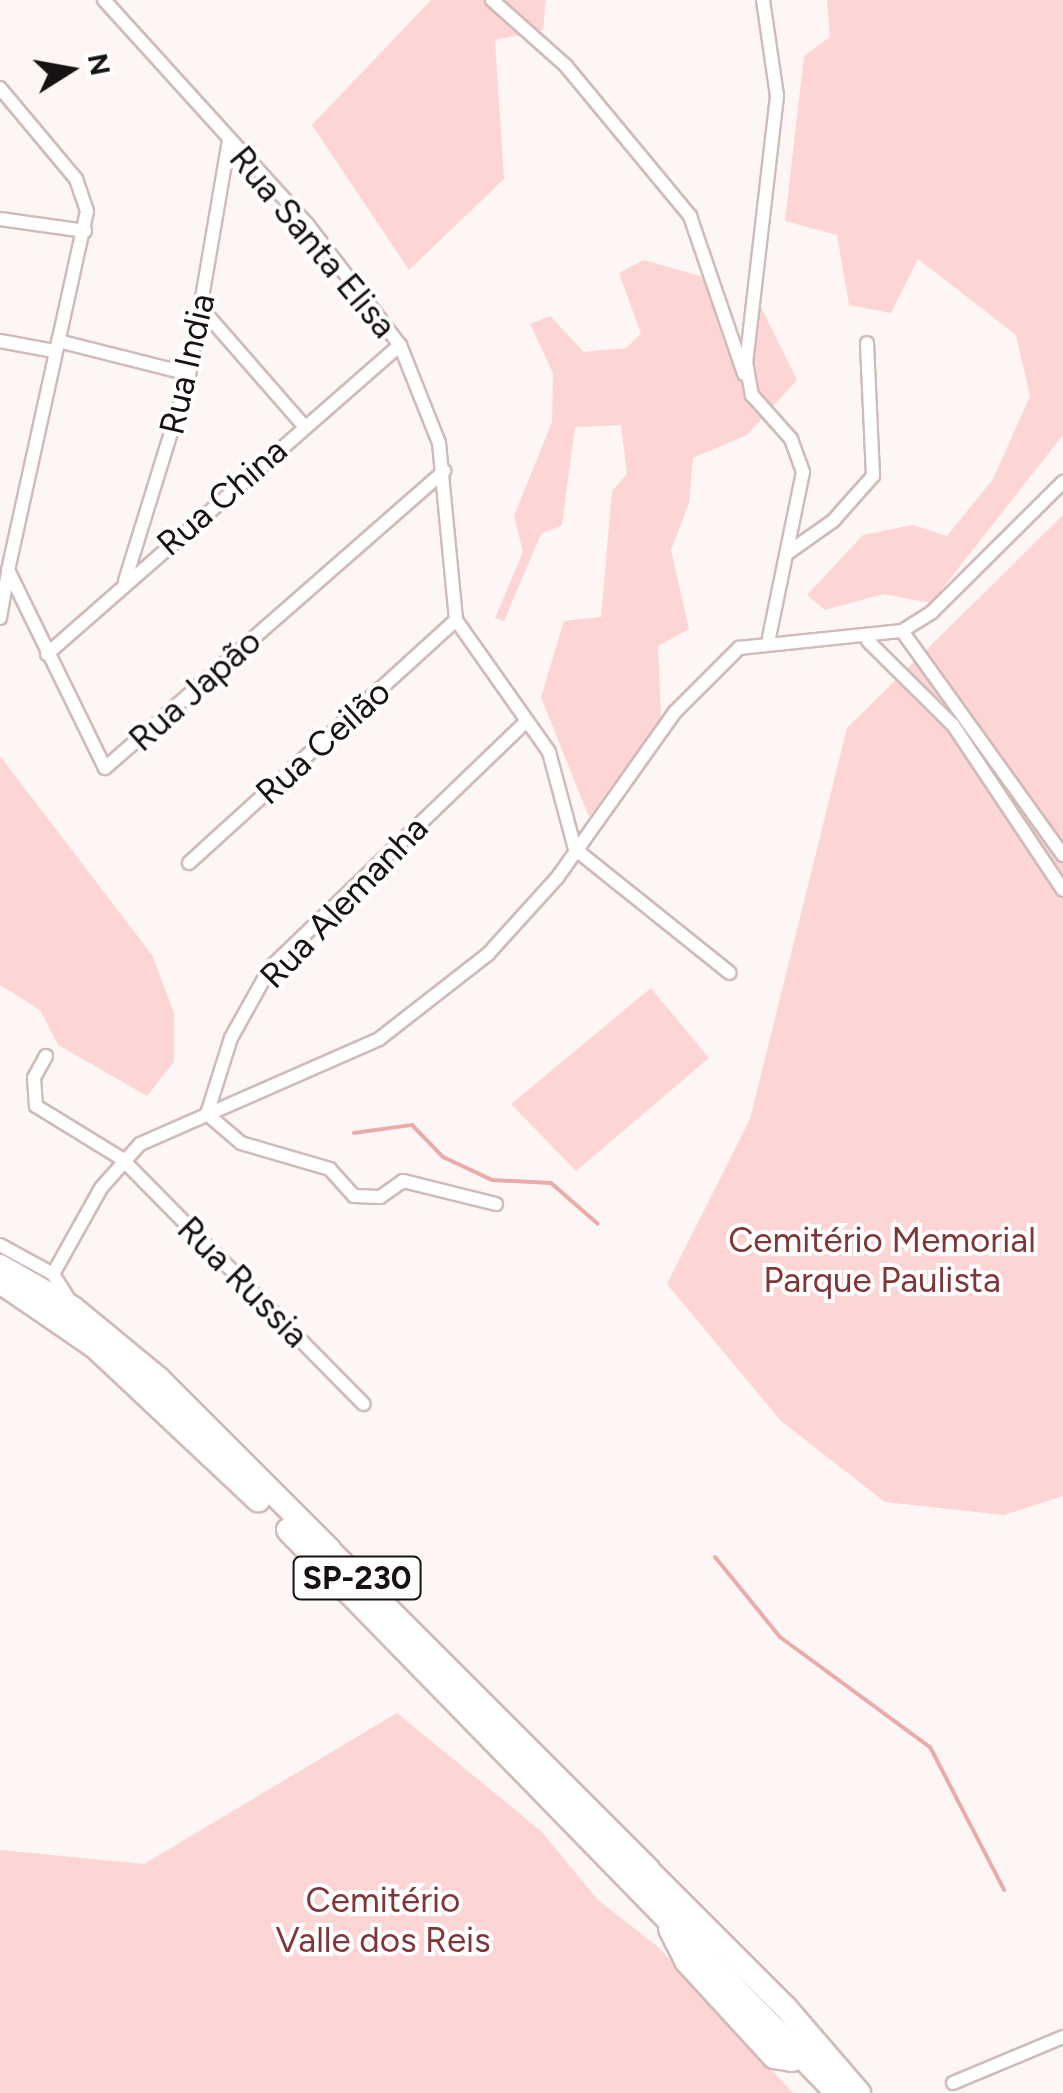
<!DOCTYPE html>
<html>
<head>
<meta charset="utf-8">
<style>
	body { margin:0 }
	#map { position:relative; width:1063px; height:2093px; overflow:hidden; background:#fef5f5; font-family:Figtree,sans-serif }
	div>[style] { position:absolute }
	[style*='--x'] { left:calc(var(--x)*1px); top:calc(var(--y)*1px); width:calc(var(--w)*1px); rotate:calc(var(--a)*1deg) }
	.green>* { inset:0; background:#fdd5d4 }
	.stream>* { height:4px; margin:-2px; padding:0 2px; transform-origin:2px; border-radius:2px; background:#e9acab }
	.roads { filter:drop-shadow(2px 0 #d0bbba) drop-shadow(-2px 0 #d0bbba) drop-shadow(0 2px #d0bbba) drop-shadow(0 -2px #d0bbba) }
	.minor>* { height:12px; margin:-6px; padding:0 6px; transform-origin:6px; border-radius:6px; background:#fff }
	.motorway>* { height:22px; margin:-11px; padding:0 11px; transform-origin:11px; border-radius:11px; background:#fff }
	span { translate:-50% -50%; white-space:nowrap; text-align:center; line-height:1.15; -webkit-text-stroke:8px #fff; paint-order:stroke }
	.shield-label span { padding:2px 8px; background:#fff; border:2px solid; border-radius:8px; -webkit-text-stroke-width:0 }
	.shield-label { font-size:32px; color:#181111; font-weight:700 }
	.street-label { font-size:35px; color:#181111 }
	.park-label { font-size:35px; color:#803639 }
	.north { position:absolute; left:20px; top:20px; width:100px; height:100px; -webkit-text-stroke:8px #fff; paint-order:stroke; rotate:79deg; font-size:28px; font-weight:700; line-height:40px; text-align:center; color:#181111 }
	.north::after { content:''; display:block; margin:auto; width:35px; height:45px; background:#181111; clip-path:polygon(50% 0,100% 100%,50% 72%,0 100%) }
</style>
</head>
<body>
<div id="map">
	<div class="green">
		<i style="clip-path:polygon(431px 0,546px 0,543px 30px,495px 40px,504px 179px,409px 270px,312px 125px)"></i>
		<i style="clip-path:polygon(827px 0,1063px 0,1063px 435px,931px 603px,883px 594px,825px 610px,807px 595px,863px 535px,912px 525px,947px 536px,993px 479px,1030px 396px,1016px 335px,918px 259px,891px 313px,849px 305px,837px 235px,785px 221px,804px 56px,830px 37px)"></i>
		<i style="clip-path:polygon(644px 260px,707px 278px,724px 344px,751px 343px,756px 297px,797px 380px,747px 435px,693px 458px,689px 503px,671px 550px,689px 629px,658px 646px,661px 718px,589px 817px,541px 697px,564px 621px,601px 617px,612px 491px,627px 474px,621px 425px,575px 427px,562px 525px,541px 534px,504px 621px,495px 618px,523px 552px,514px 516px,552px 422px,553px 373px,530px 324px,550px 316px,584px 352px,626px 348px,641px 334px,619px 273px)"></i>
		<i style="clip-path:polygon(1063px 515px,1063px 1496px,1004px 1515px,885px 1502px,781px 1421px,667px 1284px,750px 1119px,847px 728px)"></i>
		<i style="clip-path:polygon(0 756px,152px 955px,174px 1013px,174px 1062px,147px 1096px,58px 1045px,40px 1010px,0 985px)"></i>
		<i style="clip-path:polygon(651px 988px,709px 1058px,576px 1171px,511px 1104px)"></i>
		<i style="clip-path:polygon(397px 1713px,541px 1831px,598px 1900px,657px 1946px,793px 2093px,0 2093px,0 1850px,144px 1864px)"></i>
	</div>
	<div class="stream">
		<i style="--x:354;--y:1133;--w:59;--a:-7.9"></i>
		<i style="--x:412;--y:1125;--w:45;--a:45.9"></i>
		<i style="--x:443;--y:1157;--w:54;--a:25.1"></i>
		<i style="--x:492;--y:1180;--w:59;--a:2.9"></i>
		<i style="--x:551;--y:1183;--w:62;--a:41.1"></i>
		<i style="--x:715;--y:1557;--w:103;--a:50.9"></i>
		<i style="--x:780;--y:1637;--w:186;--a:36.3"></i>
		<i style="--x:930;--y:1747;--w:161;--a:62.6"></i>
	</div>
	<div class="roads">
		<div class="minor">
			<i style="--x:104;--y:0;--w:302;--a:47.8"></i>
			<i style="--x:307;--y:224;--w:153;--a:52.5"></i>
			<i style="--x:400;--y:345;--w:105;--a:68.3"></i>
			<i style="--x:439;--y:443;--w:178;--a:84.5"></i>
			<i style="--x:456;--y:620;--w:161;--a:54.8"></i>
			<i style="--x:549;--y:752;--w:100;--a:75"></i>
			<i style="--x:492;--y:0;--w:99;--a:41.7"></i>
			<i style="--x:566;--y:66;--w:195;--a:50.4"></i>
			<i style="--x:690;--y:216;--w:167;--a:71.1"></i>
			<i style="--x:763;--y:0;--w:97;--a:81.7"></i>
			<i style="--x:777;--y:96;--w:268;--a:96.6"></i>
			<i style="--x:746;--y:362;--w:34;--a:80"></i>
			<i style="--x:752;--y:395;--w:59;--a:48.4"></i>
			<i style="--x:791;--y:439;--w:35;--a:70"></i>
			<i style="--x:803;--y:472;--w:169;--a:101.6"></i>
			<i style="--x:0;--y:88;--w:119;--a:50.1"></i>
			<i style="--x:76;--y:179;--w:34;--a:71"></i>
			<i style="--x:87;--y:211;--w:368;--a:102.4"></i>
			<i style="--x:8;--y:570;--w:220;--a:63.9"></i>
			<i style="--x:105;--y:768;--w:451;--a:-41.2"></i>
			<i style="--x:0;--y:219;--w:86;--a:8"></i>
			<i style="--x:202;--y:309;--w:155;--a:48.9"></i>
			<i style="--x:0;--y:341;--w:55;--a:10.5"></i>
			<i style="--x:58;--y:341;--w:135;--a:14.1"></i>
			<i style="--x:789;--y:552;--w:54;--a:-35.2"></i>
			<i style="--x:833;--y:521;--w:60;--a:-48.4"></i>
			<i style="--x:873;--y:476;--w:133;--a:-92.6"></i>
			<i style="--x:125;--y:581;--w:217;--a:-72.8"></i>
			<i style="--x:189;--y:374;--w:237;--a:-80.3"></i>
			<i style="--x:0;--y:618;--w:47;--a:-80.1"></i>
			<i style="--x:902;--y:631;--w:276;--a:54.3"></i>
			<i style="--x:868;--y:641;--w:120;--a:44.7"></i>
			<i style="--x:953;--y:725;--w:198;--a:56.3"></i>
			<i style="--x:47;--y:654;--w:469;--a:-41.2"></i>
			<i style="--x:575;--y:849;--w:198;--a:38.7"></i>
			<i style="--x:189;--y:863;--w:361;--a:-42.3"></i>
			<i style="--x:46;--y:1056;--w:25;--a:119"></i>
			<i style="--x:34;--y:1078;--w:28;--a:86"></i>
			<i style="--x:36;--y:1106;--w:101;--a:31.6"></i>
			<i style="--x:122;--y:1159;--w:344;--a:45.4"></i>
			<i style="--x:496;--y:1204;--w:96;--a:-166.1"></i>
			<i style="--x:403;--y:1181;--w:28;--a:145"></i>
			<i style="--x:380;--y:1197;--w:26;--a:-178"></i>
			<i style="--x:354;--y:1196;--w:36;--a:-132"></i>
			<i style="--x:330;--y:1169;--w:93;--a:-163.7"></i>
			<i style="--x:241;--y:1143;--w:45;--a:-139.5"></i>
			<i style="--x:207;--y:1114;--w:80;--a:-72.5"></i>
			<i style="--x:231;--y:1038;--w:80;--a:-60.9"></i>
			<i style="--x:270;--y:968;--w:356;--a:-43.9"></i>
			<i style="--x:0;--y:1245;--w:60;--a:28.7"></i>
			<i style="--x:53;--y:1274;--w:36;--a:58"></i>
			<i style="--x:53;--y:1274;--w:98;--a:-60.8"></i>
			<i style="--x:101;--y:1188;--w:59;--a:-48.4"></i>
			<i style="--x:140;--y:1144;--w:261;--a:-23.7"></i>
			<i style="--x:379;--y:1039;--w:138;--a:-37.9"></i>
			<i style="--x:488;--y:954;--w:103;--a:-47.8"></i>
			<i style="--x:557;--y:878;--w:204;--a:-54.6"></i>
			<i style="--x:675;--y:712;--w:91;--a:-45"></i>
			<i style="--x:739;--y:648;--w:164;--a:-6"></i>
			<i style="--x:902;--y:631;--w:36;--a:-32"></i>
			<i style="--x:932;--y:612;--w:185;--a:-44.8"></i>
			<i style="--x:953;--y:2083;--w:119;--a:-22.7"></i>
		</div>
		<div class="motorway">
			<i style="--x:0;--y:1266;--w:84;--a:29.9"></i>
			<i style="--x:73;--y:1308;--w:112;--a:39.5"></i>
			<i style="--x:159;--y:1379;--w:888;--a:45.09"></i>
			<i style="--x:786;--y:2008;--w:112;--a:49.3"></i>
			<i style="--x:0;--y:1282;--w:115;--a:34.4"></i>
			<i style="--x:95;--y:1347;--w:224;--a:43.2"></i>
			<i style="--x:288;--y:1530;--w:786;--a:45.72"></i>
			<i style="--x:670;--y:1929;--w:36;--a:63"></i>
			<i style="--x:686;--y:1961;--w:130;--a:47.5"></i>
			<i style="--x:774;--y:2057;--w:18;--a:9"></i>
			<i style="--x:792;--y:2060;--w:23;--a:-38"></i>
		</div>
	</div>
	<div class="shield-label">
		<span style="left:357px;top:1578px">SP-230</span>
	</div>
	<div class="street-label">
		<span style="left:313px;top:242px;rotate:50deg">Rua Santa Elisa</span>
		<span style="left:187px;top:364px;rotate:-77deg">Rua India</span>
		<span style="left:222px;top:497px;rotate:-41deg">Rua China</span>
		<span style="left:195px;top:690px;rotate:-42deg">Rua Japão</span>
		<span style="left:323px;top:742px;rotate:-42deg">Rua Ceilão</span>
		<span style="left:344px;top:902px;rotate:-46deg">Rua Alemanha</span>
		<span style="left:243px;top:1282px;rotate:45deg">Rua Russia</span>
	</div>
	<div class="park-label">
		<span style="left:882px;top:1260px">Cemitério Memorial<br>Parque Paulista</span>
		<span style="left:383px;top:1920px">Cemitério<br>Valle dos Reis</span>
	</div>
	<div class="north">N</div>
</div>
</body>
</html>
